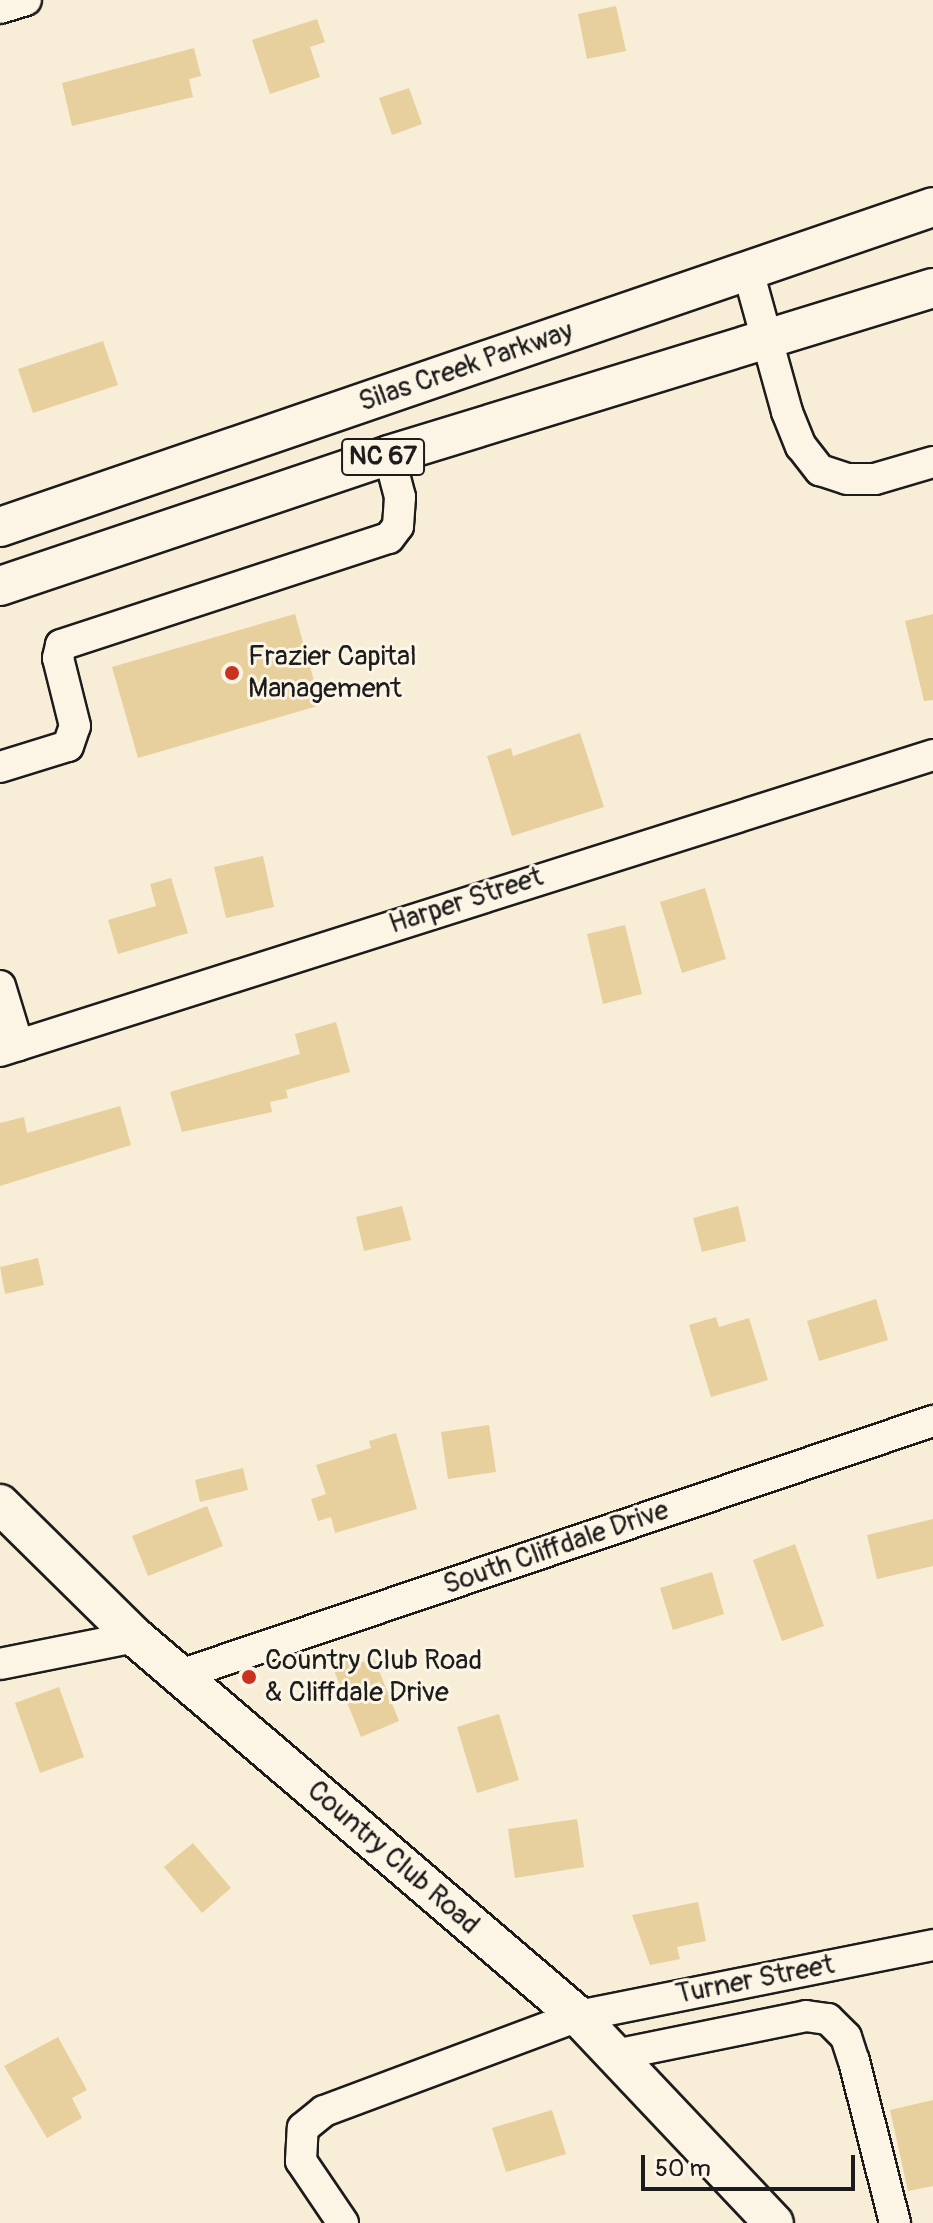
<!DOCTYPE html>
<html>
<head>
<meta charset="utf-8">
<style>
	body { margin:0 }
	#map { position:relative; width:933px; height:2223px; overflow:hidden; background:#f8edd7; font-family:Pangolin,sans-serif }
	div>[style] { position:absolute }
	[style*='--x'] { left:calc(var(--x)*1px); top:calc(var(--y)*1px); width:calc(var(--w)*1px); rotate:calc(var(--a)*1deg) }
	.building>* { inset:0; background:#e8cf9e }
	.roads { filter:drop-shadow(2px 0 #1c1c1c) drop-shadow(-2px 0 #1c1c1c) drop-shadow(0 2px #1c1c1c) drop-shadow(0 -2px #1c1c1c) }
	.minor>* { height:30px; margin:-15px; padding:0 15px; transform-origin:15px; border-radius:15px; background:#fcf5e5 }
	.major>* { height:38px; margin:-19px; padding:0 19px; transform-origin:19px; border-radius:19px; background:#fcf5e5 }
	.dots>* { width:22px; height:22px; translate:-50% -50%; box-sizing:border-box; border:4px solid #fcf5e5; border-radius:50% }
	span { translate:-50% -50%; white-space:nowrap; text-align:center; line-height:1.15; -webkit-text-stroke:6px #fcf5e5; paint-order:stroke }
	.shield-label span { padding:2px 6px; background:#fcf5e5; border:2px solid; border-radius:6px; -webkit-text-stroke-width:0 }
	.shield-label { font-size:26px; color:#1c1c1c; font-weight:700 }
	.street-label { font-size:28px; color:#1c1c1c }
	.poi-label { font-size:28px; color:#1c1c1c }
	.left { translate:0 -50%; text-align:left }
	.scale { position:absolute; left:641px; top:2155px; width:214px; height:36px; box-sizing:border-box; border:4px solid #1c1c1c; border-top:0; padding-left:10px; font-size:24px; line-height:28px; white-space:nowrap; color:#1c1c1c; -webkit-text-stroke:6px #fcf5e5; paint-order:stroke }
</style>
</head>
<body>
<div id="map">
	<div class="building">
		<i style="clip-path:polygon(616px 6px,626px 51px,587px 59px,578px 14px)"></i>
		<i style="clip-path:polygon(317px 19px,325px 42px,310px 47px,320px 77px,270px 94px,252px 40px)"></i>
		<i style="clip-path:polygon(194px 48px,201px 76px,189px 79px,193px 97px,72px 126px,62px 83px)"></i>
		<i style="clip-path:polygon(409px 88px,422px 124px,392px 135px,379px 98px)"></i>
		<i style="clip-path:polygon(103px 341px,118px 385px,33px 413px,18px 369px)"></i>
		<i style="clip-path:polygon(295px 614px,321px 705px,138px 758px,112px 667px)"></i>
		<i style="clip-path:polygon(933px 614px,933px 700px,924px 701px,905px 621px)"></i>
		<i style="clip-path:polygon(580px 733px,604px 807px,512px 836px,487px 756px,511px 748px,513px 756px)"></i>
		<i style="clip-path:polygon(263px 856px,274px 907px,226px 918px,214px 867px)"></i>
		<i style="clip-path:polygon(171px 878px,188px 933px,118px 954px,108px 920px,156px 906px,150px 884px)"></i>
		<i style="clip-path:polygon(705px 888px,726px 959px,682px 973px,660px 902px)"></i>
		<i style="clip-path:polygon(625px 925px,642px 994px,603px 1004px,587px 934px)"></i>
		<i style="clip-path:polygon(336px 1022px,350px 1072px,286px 1090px,288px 1098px,270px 1102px,272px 1112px,182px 1132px,170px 1092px,300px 1054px,295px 1034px)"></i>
		<i style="clip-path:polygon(120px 1106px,131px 1145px,0 1186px,0 1123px,24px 1117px,27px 1133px)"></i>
		<i style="clip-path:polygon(402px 1206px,411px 1240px,364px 1251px,356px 1217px)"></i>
		<i style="clip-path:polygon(738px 1206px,746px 1241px,702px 1252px,693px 1218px)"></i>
		<i style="clip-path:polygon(38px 1258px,44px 1285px,5px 1294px,0 1267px)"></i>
		<i style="clip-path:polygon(876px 1299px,888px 1340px,819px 1361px,807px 1321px)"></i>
		<i style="clip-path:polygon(716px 1317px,719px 1327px,749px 1318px,768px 1380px,711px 1397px,689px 1325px)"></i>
		<i style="clip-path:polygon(489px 1425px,496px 1472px,448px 1479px,441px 1432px)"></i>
		<i style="clip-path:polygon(396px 1433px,417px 1509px,335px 1533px,331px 1517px,318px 1521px,311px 1499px,326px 1494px,316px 1465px,371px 1448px,369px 1441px)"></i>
		<i style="clip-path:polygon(243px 1468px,248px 1490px,200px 1502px,195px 1480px)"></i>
		<i style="clip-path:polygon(207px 1506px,223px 1546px,148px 1576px,132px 1536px)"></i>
		<i style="clip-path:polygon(933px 1519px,933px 1566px,877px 1579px,867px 1535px)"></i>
		<i style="clip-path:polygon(795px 1544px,824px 1626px,782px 1641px,753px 1560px)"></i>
		<i style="clip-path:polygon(712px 1572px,724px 1614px,673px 1630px,660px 1588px)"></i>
		<i style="clip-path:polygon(353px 1654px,357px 1664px,374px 1658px,399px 1721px,361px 1737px,331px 1663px)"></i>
		<i style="clip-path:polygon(59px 1687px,84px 1757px,40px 1773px,15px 1703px)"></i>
		<i style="clip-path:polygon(499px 1714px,519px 1780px,477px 1793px,457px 1727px)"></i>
		<i style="clip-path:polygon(577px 1819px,584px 1867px,515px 1878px,508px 1829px)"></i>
		<i style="clip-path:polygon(193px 1843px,231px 1888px,202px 1913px,164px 1867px)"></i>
		<i style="clip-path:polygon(698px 1902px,706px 1941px,677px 1947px,680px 1959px,650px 1965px,632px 1915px)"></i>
		<i style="clip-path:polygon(58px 2037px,87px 2090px,72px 2098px,82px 2118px,47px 2138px,4px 2066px)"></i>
		<i style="clip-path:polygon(933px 2100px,933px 2186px,908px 2191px,890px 2110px)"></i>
		<i style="clip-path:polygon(552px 2110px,566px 2154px,506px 2172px,492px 2128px)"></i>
	</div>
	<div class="roads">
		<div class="minor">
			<i style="--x:0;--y:8;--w:27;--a:-17"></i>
			<i style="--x:748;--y:271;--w:146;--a:74.5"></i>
			<i style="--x:787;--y:412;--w:37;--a:68"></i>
			<i style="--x:801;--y:446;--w:31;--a:52"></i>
			<i style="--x:820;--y:470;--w:28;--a:18"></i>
			<i style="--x:847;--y:479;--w:28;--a:0"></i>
			<i style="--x:875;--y:479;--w:60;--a:-16.3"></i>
			<i style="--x:0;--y:767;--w:71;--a:-17.2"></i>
			<i style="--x:68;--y:746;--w:21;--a:-71"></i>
			<i style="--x:75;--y:726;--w:70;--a:-104"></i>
			<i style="--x:58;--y:658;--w:13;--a:-77"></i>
			<i style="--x:61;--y:645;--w:345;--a:-18.1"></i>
			<i style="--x:389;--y:538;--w:15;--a:-53"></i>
			<i style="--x:398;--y:526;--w:29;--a:-86"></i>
			<i style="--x:400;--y:497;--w:43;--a:-104.7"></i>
			<i style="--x:0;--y:986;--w:62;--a:73"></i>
			<i style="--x:0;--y:1051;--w:979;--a:-17.6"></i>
			<i style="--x:0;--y:1664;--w:138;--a:-11.3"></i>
			<i style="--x:180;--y:1675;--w:795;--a:-18.64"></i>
			<i style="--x:615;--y:2055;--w:195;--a:-11.5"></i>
			<i style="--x:806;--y:2016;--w:22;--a:8"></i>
			<i style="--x:828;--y:2019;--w:25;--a:45"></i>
			<i style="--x:846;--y:2037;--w:25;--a:72"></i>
			<i style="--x:854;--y:2061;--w:167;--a:75.8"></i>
			<i style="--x:343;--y:2223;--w:75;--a:-124.1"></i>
			<i style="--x:301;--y:2161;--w:33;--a:-87"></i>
			<i style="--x:303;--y:2128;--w:27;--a:-39"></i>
			<i style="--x:324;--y:2111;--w:271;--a:-20.5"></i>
			<i style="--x:578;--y:2016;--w:362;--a:-11.3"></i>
		</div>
		<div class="major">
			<i style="--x:0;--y:527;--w:986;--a:-18.93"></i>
			<i style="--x:0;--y:586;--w:410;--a:-18.6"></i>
			<i style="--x:389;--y:455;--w:569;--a:-17.07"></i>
			<i style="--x:0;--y:1504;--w:190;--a:44.6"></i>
			<i style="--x:135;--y:1637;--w:583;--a:40.55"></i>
			<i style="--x:578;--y:2016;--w:285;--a:46.6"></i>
		</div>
	</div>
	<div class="dots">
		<i style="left:232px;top:673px;background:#c8321e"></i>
		<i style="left:249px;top:1677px;background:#c8321e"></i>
	</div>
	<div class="shield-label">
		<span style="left:383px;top:457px">NC 67</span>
	</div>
	<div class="street-label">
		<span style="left:466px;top:367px;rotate:-19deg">Silas Creek Parkway</span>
		<span style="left:466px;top:901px;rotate:-18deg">Harper Street</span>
		<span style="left:556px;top:1548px;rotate:-19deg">South Cliffdale Drive</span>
		<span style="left:393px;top:1858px;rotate:41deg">Country Club Road</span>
		<span style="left:755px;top:1980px;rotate:-11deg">Turner Street</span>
	</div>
	<div class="poi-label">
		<span class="left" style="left:248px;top:673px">Frazier Capital<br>Management</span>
		<span class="left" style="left:265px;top:1677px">Country Club Road<br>&amp; Cliffdale Drive</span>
	</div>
	<div class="scale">50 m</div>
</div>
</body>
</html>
